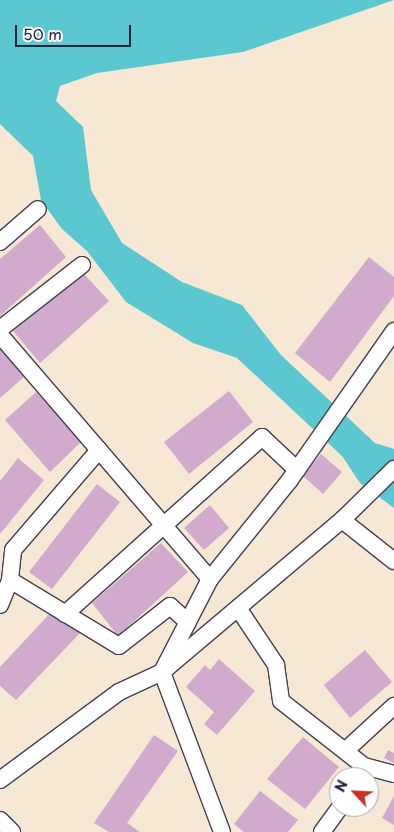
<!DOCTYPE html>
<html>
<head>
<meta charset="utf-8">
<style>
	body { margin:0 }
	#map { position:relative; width:394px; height:832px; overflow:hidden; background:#f7e8d5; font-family:"Playpen Sans",sans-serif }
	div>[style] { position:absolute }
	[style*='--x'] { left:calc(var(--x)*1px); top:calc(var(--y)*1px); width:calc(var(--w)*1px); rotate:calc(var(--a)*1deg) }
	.water>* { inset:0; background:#5bc7d1 }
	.building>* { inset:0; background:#d1aace }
	.roads { filter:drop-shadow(1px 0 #424052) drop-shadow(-1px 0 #424052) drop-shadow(0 1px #424052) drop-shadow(0 -1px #424052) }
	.minor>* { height:16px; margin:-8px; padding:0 8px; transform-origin:8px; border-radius:8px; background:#fff }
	span { translate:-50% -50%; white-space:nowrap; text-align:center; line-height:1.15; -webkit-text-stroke:4px #fff; paint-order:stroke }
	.north { position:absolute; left:329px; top:767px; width:50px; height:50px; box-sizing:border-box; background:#fff; border:1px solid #a7a7b1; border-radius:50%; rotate:295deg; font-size:14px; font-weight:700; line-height:20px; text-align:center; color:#22223b }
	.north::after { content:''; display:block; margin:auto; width:18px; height:22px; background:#c8321e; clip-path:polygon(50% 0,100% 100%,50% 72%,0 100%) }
	.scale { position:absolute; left:15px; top:25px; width:116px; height:22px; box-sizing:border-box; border:2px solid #22223b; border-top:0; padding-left:6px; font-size:15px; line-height:18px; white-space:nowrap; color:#22223b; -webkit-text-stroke:4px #fff; paint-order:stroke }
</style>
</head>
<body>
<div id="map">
	<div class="water">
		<i style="clip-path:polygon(0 0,394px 0,243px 52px,97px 73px,60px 86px,56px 101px,83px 127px,91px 190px,122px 243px,182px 282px,242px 305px,281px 355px,375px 443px,394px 449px,394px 508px,360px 483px,342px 456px,237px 358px,193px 343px,126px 302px,87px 251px,62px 229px,41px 200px,33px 156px,0 124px)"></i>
	</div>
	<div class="building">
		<i style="clip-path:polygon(40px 225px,66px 257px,0 316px,0 259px)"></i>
		<i style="clip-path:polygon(369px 257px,394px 277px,394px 296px,330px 382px,295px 353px)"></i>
		<i style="clip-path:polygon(83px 273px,109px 301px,40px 363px,13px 331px)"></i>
		<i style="clip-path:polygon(0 348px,24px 377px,0 398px)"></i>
		<i style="clip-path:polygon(229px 391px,253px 422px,189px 474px,164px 442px)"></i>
		<i style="clip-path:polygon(36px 392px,82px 441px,50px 472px,5px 420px)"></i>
		<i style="clip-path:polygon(321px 454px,342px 472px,323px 494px,303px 476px)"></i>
		<i style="clip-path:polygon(18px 458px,44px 480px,0 534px,0 481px)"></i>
		<i style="clip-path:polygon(97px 484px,120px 502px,52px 589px,29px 572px)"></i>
		<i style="clip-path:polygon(210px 505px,229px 528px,204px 550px,184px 528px)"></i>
		<i style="clip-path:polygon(161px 543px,188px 572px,118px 636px,92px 603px)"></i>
		<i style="clip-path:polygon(54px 609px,81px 632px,16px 700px,0 686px,0 667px)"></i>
		<i style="clip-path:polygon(365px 650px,392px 682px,350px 718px,324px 685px)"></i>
		<i style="clip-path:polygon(219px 659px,255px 691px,217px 735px,204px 724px,214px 712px,186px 687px,205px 665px,210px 670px)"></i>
		<i style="clip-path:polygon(154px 735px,178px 751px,127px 823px,140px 832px,109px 832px,94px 823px)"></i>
		<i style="clip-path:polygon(303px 737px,339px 767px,305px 809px,267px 779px)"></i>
		<i style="clip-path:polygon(388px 750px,394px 753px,394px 763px,384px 758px)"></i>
		<i style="clip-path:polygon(260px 791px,298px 820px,288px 832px,244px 832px,234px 824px)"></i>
		<i style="clip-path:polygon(394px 796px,394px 825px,382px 818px)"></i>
	</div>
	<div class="roads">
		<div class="minor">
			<i style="--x:0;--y:242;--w:50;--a:-41"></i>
			<i style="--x:0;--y:329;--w:104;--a:-38"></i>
			<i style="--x:0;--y:335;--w:322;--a:49.3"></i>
			<i style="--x:342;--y:520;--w:66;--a:38.3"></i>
			<i style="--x:10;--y:580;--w:127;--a:31.2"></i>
			<i style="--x:119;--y:646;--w:65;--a:-38.1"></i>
			<i style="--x:170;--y:606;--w:24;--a:42"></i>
			<i style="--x:0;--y:605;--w:27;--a:-68"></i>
			<i style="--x:10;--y:580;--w:30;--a:-84"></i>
			<i style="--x:13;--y:550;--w:132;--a:-49.3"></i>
			<i style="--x:238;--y:608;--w:69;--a:56.3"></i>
			<i style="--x:276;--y:665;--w:36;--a:82"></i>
			<i style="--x:281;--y:701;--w:105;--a:38.1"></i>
			<i style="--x:364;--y:766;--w:31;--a:15"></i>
			<i style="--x:65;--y:614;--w:265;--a:-41.9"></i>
			<i style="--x:262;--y:437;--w:48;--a:43.3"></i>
			<i style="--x:345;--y:751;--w:67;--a:-42.6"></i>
			<i style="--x:0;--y:780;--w:148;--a:-36.5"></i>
			<i style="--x:119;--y:692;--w:47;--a:-24.9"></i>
			<i style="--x:162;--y:672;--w:236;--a:-40.2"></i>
			<i style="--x:342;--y:520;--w:73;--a:-44.4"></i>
			<i style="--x:0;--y:820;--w:17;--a:45"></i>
			<i style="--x:222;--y:832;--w:171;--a:-110.6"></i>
			<i style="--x:162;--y:672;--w:105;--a:-62.7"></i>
			<i style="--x:210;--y:579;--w:126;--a:-51.1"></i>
			<i style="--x:289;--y:481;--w:183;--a:-55"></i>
			<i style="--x:322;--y:832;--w:31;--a:-54"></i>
		</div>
	</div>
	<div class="north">N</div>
	<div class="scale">50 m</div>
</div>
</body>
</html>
